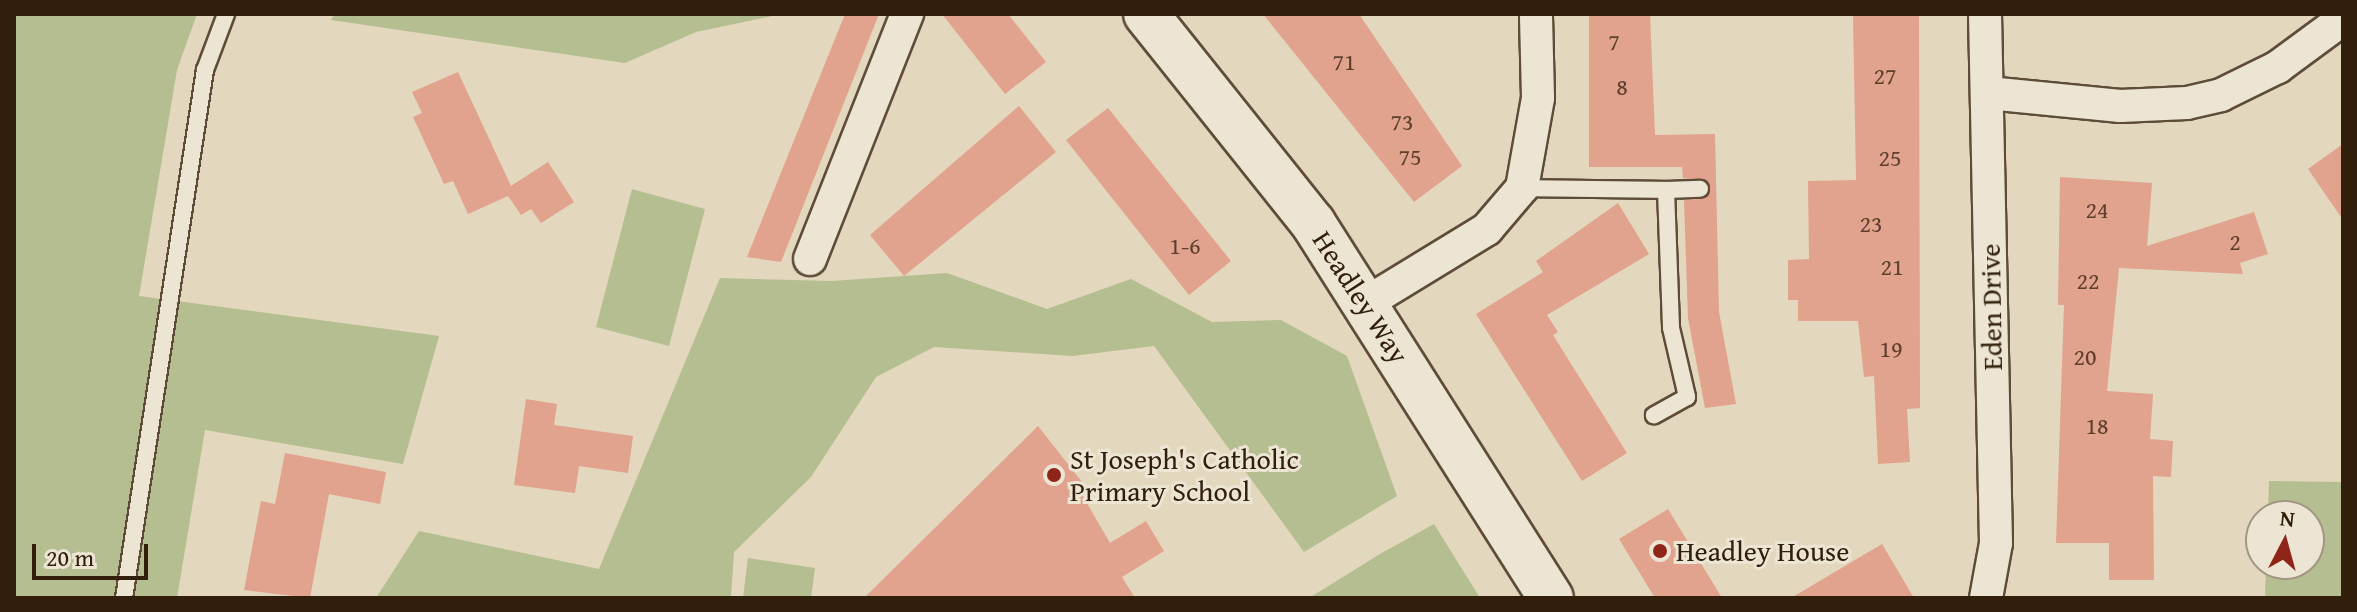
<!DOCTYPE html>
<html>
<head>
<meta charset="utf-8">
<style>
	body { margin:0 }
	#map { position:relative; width:2357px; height:612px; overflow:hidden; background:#e3d7bd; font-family:"Gentium Book Plus",serif }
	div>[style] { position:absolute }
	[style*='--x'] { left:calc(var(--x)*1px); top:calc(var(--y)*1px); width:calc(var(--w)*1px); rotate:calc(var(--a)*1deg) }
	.green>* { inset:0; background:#b4be90 }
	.building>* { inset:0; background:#e1a28e }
	.roads { filter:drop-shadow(2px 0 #5e4c38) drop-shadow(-2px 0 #5e4c38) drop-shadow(0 2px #5e4c38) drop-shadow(0 -2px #5e4c38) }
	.service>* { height:16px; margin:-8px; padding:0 8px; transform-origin:8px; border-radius:8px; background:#ede5d4 }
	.minor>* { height:32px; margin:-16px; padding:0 16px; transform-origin:16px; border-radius:16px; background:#ede5d4 }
	.secondary>* { height:44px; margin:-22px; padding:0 22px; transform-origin:22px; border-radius:22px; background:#ede5d4 }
	.dots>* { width:22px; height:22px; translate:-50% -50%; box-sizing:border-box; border:4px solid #ede5d4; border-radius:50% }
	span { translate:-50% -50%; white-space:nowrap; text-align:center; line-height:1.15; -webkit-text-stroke:6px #ede5d4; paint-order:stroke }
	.number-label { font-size:24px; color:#5d3f2c }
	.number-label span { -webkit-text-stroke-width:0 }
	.street-label { font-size:28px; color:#311e0b }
	.poi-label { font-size:28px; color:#311e0b }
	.left { translate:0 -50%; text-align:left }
	.frame { position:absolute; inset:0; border:16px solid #311e0b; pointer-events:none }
	.north { position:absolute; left:2245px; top:500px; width:80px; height:80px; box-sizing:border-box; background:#ede5d4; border:2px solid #a29584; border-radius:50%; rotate:6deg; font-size:22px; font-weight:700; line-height:32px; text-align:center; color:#311e0b }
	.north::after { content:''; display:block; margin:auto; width:28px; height:36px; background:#8f2418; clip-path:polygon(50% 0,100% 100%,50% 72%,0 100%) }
	.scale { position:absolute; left:32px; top:544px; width:116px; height:36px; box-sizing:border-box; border:4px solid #311e0b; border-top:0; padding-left:10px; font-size:24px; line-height:28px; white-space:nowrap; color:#311e0b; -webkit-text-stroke:6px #ede5d4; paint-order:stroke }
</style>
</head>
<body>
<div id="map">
	<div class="green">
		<i style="clip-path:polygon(14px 14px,197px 14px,177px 70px,139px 296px,439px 336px,403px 464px,205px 430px,177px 598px,14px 598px)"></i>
		<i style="clip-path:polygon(335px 14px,782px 14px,696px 32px,625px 63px,331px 20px)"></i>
		<i style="clip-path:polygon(632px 189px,705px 209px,669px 346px,596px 327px)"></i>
		<i style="clip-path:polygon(947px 273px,1047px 309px,1131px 279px,1212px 322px,1281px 320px,1347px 356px,1397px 496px,1304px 552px,1154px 346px,1072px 356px,934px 347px,876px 377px,811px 477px,734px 552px,731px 598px,376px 598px,419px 531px,599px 569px,720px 278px,832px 281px)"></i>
		<i style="clip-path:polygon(2269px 481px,2343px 482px,2343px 598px,2265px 598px,2266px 564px,2309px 564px,2309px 516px,2268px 516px)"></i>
		<i style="clip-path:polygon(1434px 524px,1480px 598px,1309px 598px,1380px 554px)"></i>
		<i style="clip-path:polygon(748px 558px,815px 568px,811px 598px,743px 598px)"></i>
	</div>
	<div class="building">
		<i style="clip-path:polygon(845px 14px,879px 14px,781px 262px,747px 257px)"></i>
		<i style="clip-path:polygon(942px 14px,1008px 14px,1046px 62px,1005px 94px)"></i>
		<i style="clip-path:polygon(1263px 14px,1359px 14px,1462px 166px,1414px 202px)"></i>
		<i style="clip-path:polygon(1589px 14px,1650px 14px,1655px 135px,1715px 134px,1719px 312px,1736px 404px,1705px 408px,1688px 318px,1684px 200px,1706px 198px,1709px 183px,1683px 178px,1682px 167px,1589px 167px)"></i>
		<i style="clip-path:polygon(1853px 14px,1919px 14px,1920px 408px,1907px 409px,1910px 462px,1878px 464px,1874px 376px,1864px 377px,1858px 321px,1798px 321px,1798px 300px,1788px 300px,1788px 260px,1809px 259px,1808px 181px,1856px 180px)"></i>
		<i style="clip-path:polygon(458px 72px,511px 186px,548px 162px,574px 202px,541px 223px,531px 209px,521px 215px,508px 196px,468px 214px,453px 181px,444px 184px,413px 117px,422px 113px,412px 92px)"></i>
		<i style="clip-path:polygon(1019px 106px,1056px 152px,904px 276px,870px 235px)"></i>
		<i style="clip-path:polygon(1108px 108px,1231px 261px,1189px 295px,1066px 140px)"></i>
		<i style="clip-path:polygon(2343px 144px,2343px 220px,2308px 169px)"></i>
		<i style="clip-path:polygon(2060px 177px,2152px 183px,2147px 246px,2254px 212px,2268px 254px,2240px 263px,2243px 274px,2119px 268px,2107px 391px,2153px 394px,2150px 439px,2173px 441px,2171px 477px,2153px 476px,2154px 580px,2109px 580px,2109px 543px,2056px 543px,2064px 305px,2058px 305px)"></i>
		<i style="clip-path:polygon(1618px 203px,1649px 254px,1547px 315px,1558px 332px,1553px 335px,1627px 453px,1582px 481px,1476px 314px,1543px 272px,1536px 261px)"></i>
		<i style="clip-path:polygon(526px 399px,557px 404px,554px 425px,633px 436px,628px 473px,579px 466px,575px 493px,514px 485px)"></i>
		<i style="clip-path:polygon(1038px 426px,1082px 482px,1077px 486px,1110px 543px,1146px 521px,1164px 551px,1122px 577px,1135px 598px,864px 598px)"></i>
		<i style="clip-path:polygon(285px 453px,386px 472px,380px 504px,329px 494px,310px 598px,244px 590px,261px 501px,275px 504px)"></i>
		<i style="clip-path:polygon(1668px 509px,1722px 598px,1655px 598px,1619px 539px)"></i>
		<i style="clip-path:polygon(1882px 544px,1914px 598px,1791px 598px)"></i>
	</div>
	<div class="roads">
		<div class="service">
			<i style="--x:1522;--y:188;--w:144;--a:0.8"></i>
			<i style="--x:1666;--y:190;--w:138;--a:87.9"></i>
			<i style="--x:1671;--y:328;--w:71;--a:76.9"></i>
			<i style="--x:1687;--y:397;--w:38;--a:151"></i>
			<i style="--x:1666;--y:190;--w:34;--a:-2"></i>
			<i style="--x:124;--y:598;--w:534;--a:-81.28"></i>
			<i style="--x:205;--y:70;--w:60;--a:-69.4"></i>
		</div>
		<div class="minor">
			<i style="--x:1985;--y:14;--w:529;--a:88.81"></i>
			<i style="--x:1996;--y:543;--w:56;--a:100.3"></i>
			<i style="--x:1988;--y:93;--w:133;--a:5.6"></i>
			<i style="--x:2120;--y:106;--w:67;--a:-2.6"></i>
			<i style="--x:2187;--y:103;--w:35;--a:-13"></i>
			<i style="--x:2221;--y:95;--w:64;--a:-26.2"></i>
			<i style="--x:2278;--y:67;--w:81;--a:-36.4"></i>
			<i style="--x:810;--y:259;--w:264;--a:-68.4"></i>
			<i style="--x:1366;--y:303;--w:142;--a:-31.4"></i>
			<i style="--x:1487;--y:229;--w:54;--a:-49.5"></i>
			<i style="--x:1522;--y:188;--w:91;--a:-79.9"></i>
			<i style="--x:1538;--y:98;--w:84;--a:-91.4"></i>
		</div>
		<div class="secondary">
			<i style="--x:1146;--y:14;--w:268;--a:51.4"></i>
			<i style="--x:1313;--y:223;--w:444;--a:57.6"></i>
		</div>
	</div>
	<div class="dots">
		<i style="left:1054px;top:475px;background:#8f2418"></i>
		<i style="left:1660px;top:551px;background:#8f2418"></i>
	</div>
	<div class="number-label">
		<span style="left:1614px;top:42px">7</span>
		<span style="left:1344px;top:62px">71</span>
		<span style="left:1885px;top:76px">27</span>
		<span style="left:1622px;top:87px">8</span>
		<span style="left:1402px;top:122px">73</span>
		<span style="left:1410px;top:157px">75</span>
		<span style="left:1890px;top:158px">25</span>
		<span style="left:2097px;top:210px">24</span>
		<span style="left:1871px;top:224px">23</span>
		<span style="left:2235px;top:242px">2</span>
		<span style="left:1185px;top:246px">1-6</span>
		<span style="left:1892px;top:267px">21</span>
		<span style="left:2088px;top:281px">22</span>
		<span style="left:1891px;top:349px">19</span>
		<span style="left:2085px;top:357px">20</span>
		<span style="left:2097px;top:426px">18</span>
	</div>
	<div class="street-label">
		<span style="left:1361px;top:297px;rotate:57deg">Headley Way</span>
		<span style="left:1991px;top:307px;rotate:-91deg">Eden Drive</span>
	</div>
	<div class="poi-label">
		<span class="left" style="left:1070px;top:475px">St Joseph's Catholic<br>Primary School</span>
		<span class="left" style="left:1676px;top:551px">Headley House</span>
	</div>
	<div class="frame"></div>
	<div class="north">N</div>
	<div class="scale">20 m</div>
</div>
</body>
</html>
